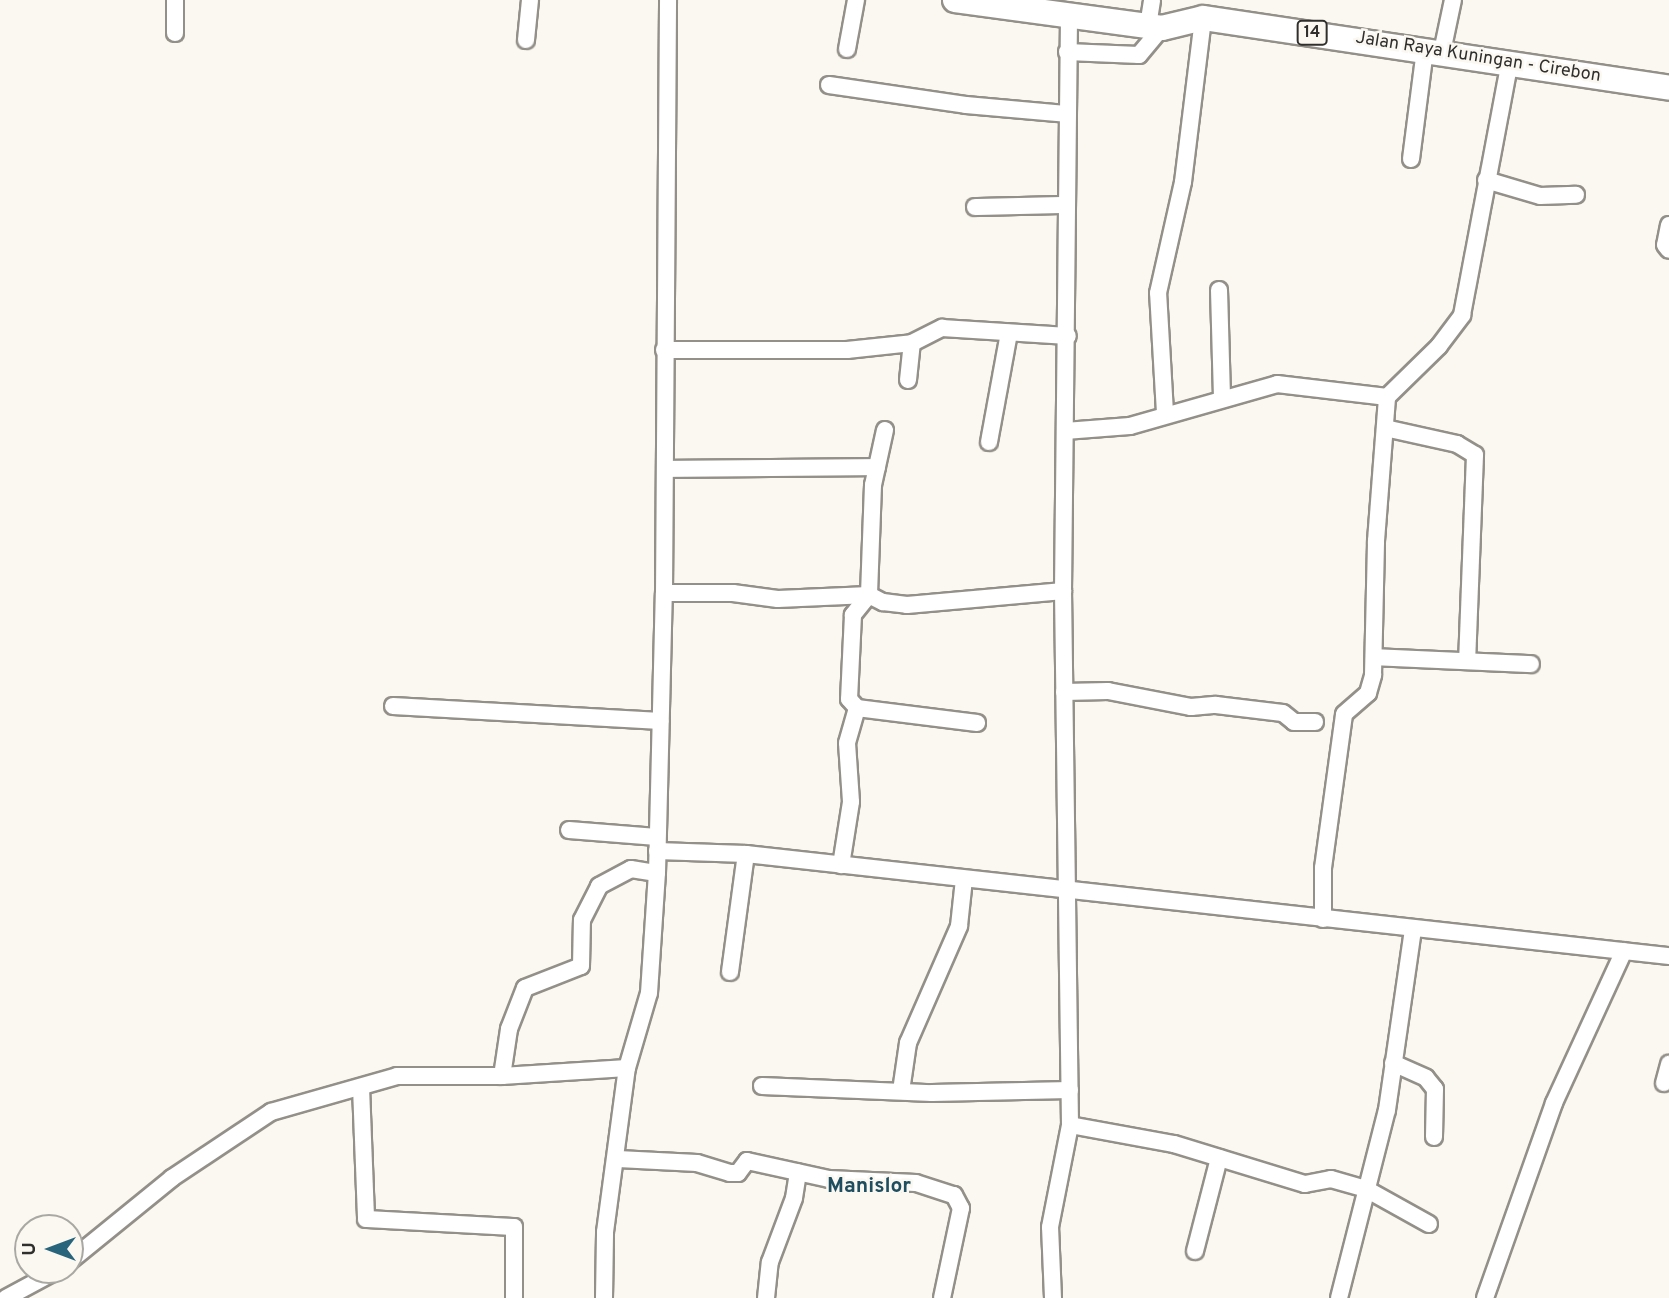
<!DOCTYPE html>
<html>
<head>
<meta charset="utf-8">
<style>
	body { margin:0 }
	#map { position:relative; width:1669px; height:1298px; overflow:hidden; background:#fbf8f1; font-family:Overpass,sans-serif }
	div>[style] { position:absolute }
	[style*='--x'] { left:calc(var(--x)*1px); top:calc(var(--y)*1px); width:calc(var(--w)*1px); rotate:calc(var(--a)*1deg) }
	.roads { filter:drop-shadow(2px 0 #938f89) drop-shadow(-2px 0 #938f89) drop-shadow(0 2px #938f89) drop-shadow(0 -2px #938f89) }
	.minor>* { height:16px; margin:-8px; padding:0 8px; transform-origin:8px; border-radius:8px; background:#fff }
	.highway>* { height:24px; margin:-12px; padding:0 12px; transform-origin:12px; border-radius:12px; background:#fff }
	span { translate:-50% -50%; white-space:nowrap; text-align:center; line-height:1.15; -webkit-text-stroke:5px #fbf8f1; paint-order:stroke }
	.shield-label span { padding:2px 5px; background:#fbf8f1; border:2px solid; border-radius:5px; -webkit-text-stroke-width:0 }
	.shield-label { font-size:16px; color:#312f2d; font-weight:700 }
	.street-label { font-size:18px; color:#312f2d }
	.quarter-label { font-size:21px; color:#1e4e60; font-weight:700 }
	.north { position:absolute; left:14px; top:1214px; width:70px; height:70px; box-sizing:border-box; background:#fbf8f1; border:2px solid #aaa8a3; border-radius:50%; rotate:270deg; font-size:19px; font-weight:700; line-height:28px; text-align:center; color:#312f2d }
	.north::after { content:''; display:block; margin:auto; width:24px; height:32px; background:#28657c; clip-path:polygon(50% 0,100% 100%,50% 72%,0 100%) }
</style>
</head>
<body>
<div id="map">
	<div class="roads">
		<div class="minor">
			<i style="--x:175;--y:0;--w:33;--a:90"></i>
			<i style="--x:1148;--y:26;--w:26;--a:-81"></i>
			<i style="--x:526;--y:40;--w:40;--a:-84.3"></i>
			<i style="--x:847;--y:49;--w:50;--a:-79.6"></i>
			<i style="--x:1067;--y:52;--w:72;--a:2.4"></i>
			<i style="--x:1139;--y:55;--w:35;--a:-50"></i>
			<i style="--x:1442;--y:52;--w:53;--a:-78.1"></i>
			<i style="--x:829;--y:85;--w:138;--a:8.3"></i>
			<i style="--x:966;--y:105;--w:100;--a:5.1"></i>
			<i style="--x:1411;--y:159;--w:111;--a:-82.7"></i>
			<i style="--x:1486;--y:180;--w:56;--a:16.5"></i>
			<i style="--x:1540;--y:196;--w:36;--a:-2"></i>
			<i style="--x:975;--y:207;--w:89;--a:-1.3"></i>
			<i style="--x:1669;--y:225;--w:20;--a:101"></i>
			<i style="--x:1665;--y:245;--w:6;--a:51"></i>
			<i style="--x:1219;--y:290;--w:108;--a:88.4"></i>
			<i style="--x:664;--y:350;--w:183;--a:0"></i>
			<i style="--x:847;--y:350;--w:65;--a:-6.1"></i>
			<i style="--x:912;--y:343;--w:34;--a:-27"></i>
			<i style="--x:942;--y:328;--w:126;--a:3.6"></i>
			<i style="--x:908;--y:380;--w:37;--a:-84"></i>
			<i style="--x:1165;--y:413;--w:120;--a:-93.3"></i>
			<i style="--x:1158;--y:293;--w:114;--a:-77.3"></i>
			<i style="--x:1183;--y:182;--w:165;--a:-83"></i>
			<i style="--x:1385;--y:428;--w:74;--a:12.5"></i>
			<i style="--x:1457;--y:444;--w:21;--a:31"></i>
			<i style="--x:1475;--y:455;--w:206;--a:92.2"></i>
			<i style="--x:885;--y:430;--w:56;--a:102.3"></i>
			<i style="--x:873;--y:485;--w:110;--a:92.1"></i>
			<i style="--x:869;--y:595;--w:16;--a:27"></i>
			<i style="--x:883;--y:602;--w:24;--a:7"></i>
			<i style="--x:907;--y:605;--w:157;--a:-5.1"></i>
			<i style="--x:1065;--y:431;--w:65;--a:-4.4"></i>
			<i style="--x:1130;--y:426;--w:153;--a:-15.9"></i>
			<i style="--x:1277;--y:384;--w:111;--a:6.7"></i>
			<i style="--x:1387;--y:397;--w:73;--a:-44.4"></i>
			<i style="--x:1439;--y:346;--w:39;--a:-53"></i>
			<i style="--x:1462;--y:315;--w:258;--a:-79.3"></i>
			<i style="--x:989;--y:442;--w:111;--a:-79.6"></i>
			<i style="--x:665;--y:469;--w:212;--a:-0.5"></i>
			<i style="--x:664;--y:593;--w:69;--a:0"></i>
			<i style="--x:733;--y:593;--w:45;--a:7.6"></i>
			<i style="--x:778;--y:599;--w:91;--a:-2.5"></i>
			<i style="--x:869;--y:595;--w:26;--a:129"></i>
			<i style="--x:853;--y:615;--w:84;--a:92.7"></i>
			<i style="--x:849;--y:699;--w:12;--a:48"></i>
			<i style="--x:857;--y:708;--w:36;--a:106"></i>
			<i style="--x:847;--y:743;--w:59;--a:86.1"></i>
			<i style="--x:851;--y:802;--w:64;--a:99"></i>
			<i style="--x:1374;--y:657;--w:157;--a:2.6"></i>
			<i style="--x:1064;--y:692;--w:44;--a:-1.3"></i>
			<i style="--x:1108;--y:691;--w:85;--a:10.9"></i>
			<i style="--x:1191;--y:707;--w:25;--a:-5"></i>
			<i style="--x:1216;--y:705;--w:67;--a:6.8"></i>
			<i style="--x:1283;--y:713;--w:14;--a:39"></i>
			<i style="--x:1294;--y:722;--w:21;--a:0"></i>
			<i style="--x:393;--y:706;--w:268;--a:3.2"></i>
			<i style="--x:857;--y:708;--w:121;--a:7.1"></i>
			<i style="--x:569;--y:830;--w:88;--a:4.5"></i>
			<i style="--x:657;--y:851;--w:89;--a:1.9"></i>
			<i style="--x:746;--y:854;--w:929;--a:6.31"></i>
			<i style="--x:1323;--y:919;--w:51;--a:-90"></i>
			<i style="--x:1323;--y:868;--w:155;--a:-82.2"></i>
			<i style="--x:1344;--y:714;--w:32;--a:-41"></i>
			<i style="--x:1368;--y:693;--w:19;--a:-74"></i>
			<i style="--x:1373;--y:675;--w:134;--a:-88.7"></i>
			<i style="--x:1376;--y:541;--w:144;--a:-85.6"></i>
			<i style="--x:730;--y:972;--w:119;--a:-82.3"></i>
			<i style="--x:1393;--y:1063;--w:36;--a:24"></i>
			<i style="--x:1426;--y:1078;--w:14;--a:51"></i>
			<i style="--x:1435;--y:1089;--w:48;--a:91.2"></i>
			<i style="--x:502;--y:1076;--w:125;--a:-3.7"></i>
			<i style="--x:1664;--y:1083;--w:20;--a:-75"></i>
			<i style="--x:762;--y:1086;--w:170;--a:2.4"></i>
			<i style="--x:932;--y:1093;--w:138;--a:-1.2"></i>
			<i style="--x:361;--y:1087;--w:132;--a:87.8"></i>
			<i style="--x:366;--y:1219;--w:148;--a:3.1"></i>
			<i style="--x:514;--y:1227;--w:71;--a:90"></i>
			<i style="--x:901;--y:1091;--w:49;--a:-81.7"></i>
			<i style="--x:908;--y:1043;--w:128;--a:-66.4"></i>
			<i style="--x:959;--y:926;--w:47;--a:-83.9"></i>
			<i style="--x:1070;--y:1125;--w:106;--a:10.4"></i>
			<i style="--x:1174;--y:1144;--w:137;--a:17"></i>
			<i style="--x:1305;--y:1184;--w:26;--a:-11"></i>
			<i style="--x:1331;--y:1179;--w:36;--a:16"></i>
			<i style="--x:1366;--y:1189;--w:72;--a:29.1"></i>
			<i style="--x:618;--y:1159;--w:79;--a:2.9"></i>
			<i style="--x:697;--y:1163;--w:34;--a:17"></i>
			<i style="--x:730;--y:1173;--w:8;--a:0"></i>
			<i style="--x:738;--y:1173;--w:15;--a:-53"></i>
			<i style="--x:747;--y:1161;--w:84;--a:12.4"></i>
			<i style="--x:829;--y:1179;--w:87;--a:2.6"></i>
			<i style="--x:916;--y:1183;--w:40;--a:18"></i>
			<i style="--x:954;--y:1195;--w:15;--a:62"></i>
			<i style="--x:961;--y:1208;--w:92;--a:101.9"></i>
			<i style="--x:1195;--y:1251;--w:96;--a:-75.5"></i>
			<i style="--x:70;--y:1261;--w:132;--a:-39.1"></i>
			<i style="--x:172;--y:1178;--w:119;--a:-33.7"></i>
			<i style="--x:271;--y:1112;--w:131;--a:-15.9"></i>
			<i style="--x:397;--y:1076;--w:105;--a:0"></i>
			<i style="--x:502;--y:1076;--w:48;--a:-81.5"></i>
			<i style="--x:509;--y:1029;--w:44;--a:-68.7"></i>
			<i style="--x:525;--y:988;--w:60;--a:-21.4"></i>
			<i style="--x:581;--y:966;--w:46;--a:-88.8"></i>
			<i style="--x:582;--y:920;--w:38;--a:-63"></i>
			<i style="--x:599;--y:886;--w:36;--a:-28"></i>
			<i style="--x:631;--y:869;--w:26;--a:9"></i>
			<i style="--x:6;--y:1298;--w:59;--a:-28.3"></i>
			<i style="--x:604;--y:1298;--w:66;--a:-89.1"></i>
			<i style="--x:605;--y:1232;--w:165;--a:-82.4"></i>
			<i style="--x:627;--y:1068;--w:78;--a:-73.7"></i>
			<i style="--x:649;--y:993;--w:120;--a:-86.2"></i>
			<i style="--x:657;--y:873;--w:280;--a:-88.6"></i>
			<i style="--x:664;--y:593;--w:593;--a:-89.61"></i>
			<i style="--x:766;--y:1298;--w:36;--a:-84"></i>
			<i style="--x:770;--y:1262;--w:68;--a:-69.4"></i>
			<i style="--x:794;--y:1198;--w:26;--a:-81"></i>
			<i style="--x:1053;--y:1298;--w:71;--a:-92.4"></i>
			<i style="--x:1050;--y:1227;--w:104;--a:-78.9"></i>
			<i style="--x:1070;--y:1125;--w:534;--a:-90.75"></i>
			<i style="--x:1063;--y:591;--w:574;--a:-89.4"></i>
			<i style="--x:1339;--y:1298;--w:194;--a:-75.7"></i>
			<i style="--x:1387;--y:1110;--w:183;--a:-81.8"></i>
			<i style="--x:1485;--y:1298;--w:207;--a:-70.5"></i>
			<i style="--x:1554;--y:1103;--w:167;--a:-65.3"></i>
		</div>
		<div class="highway">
			<i style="--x:955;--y:0;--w:209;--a:7.7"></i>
			<i style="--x:1162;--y:28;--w:42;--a:-13.7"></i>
			<i style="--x:1203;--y:18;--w:471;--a:8.5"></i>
		</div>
	</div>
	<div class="shield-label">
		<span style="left:1312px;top:33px">14</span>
	</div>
	<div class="street-label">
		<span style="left:1478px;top:58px;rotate:9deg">Jalan Raya Kuningan - Cirebon</span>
	</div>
	<div class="quarter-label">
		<span style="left:869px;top:1187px">Manislor</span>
	</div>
	<div class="north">U</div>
</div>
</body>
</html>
